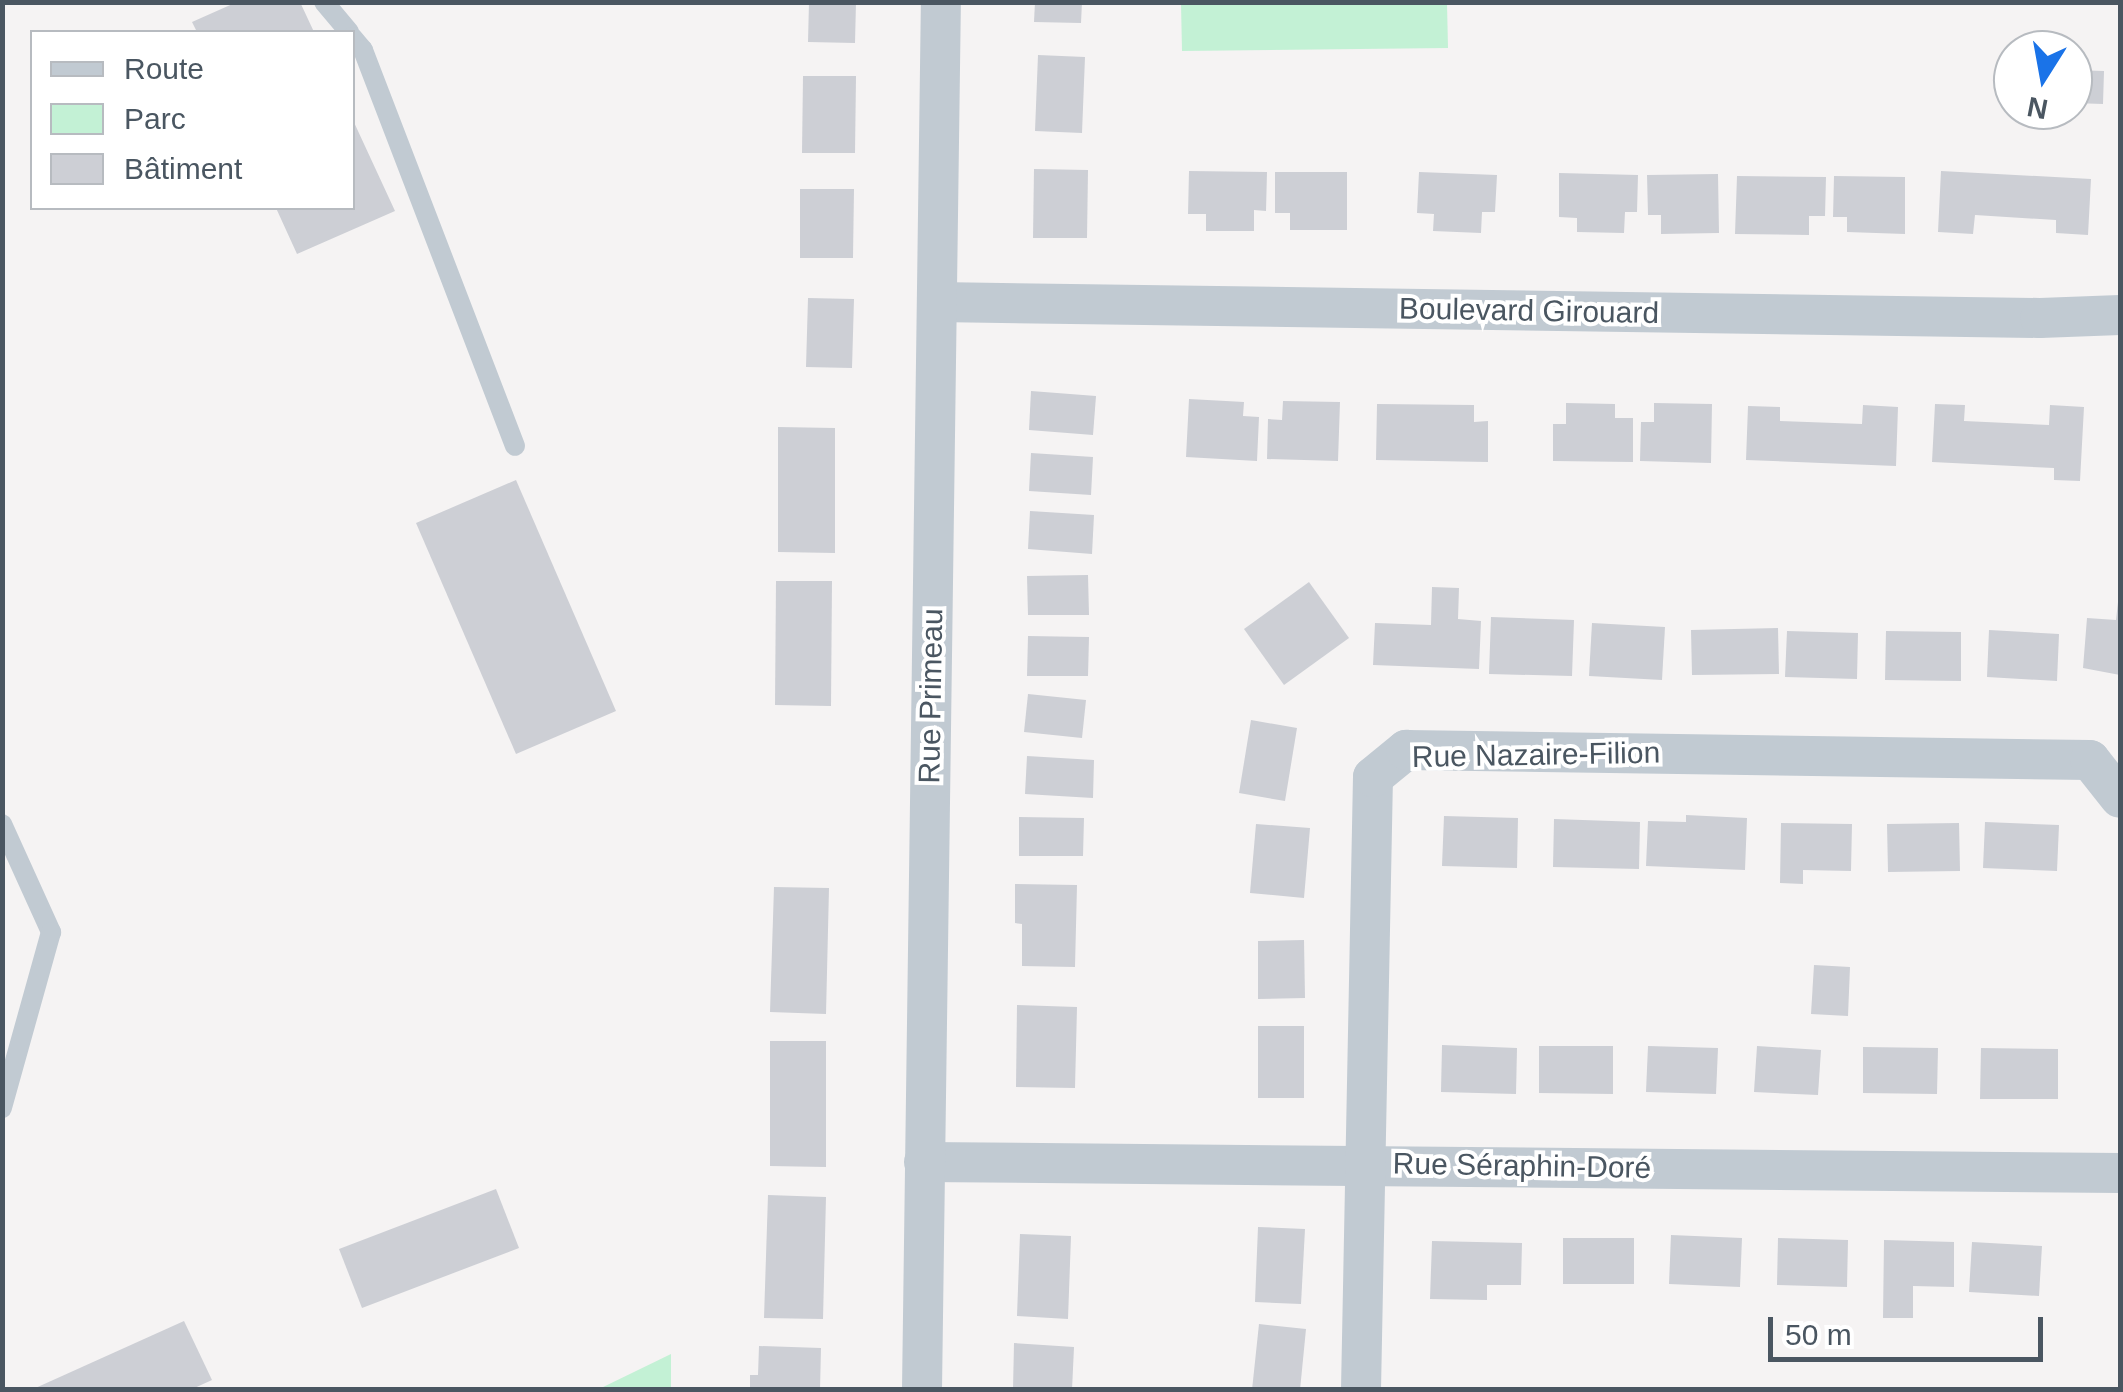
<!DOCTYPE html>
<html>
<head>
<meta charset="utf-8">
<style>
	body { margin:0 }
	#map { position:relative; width:2123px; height:1392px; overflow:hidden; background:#f5f3f3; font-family:Arial,sans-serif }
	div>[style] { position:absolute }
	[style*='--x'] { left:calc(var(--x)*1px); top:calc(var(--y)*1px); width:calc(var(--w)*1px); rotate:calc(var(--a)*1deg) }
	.green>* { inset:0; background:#c3f1d5 }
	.building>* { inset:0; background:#cdcfd5 }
	.service>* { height:20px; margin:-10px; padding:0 10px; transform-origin:10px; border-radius:10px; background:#c1cad2 }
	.minor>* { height:40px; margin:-20px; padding:0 20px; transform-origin:20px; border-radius:20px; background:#c1cad2 }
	span { translate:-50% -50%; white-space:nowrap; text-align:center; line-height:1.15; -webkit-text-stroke:8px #fff; paint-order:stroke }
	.street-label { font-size:30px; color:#4a5661 }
	.frame { position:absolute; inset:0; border:5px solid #4a5661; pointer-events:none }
	.legend { position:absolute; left:30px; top:30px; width:325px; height:180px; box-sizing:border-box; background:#fff; border:2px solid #b7bbc0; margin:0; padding:12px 18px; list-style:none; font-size:30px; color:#4a5661 }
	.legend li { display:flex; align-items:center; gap:20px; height:50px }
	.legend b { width:50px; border:2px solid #b7bbc0 }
	.north { position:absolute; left:1993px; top:30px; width:100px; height:100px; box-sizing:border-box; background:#fff; border:2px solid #b7bbc0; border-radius:50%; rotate:191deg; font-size:28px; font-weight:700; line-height:40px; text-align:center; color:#4a5661 }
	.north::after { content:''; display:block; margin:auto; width:35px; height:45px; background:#1a73e8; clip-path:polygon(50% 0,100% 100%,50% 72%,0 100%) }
	.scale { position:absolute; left:1768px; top:1317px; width:275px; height:45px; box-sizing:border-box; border:5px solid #4a5661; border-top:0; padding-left:12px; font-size:30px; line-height:35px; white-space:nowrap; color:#4a5661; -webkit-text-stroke:8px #fff; paint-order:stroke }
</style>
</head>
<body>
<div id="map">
	<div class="green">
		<i style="clip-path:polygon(1181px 3px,1447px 3px,1448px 48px,1182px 51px)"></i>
		<i style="clip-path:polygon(671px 1354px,671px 1389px,599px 1389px)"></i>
	</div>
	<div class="building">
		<i style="clip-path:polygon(237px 2px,300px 2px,314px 32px,197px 32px,192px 22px)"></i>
		<i style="clip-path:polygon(809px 2px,856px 2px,855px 43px,808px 42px)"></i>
		<i style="clip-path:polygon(1035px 2px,1082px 2px,1081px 23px,1034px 22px)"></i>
		<i style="clip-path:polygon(1038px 55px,1085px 57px,1082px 133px,1035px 131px)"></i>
		<i style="clip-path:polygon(2073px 70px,2104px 71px,2103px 104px,2073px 103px)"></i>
		<i style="clip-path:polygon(803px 76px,856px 76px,855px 153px,802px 153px)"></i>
		<i style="clip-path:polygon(352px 118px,395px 211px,297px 254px,276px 208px,352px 208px)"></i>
		<i style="clip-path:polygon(1034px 169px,1088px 170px,1087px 238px,1033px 238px)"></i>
		<i style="clip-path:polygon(1189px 171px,1267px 172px,1266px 211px,1254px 210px,1254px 231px,1206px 231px,1206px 214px,1188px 214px)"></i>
		<i style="clip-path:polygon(1941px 171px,2091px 179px,2088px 235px,2056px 233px,2056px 220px,1975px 215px,1973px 234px,1938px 232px)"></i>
		<i style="clip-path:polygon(1275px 172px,1347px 172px,1347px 230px,1290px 230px,1290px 213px,1275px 213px)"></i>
		<i style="clip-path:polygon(1419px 172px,1497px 175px,1495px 212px,1482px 212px,1481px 233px,1433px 231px,1434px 214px,1417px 213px)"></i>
		<i style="clip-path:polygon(1559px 173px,1638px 175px,1637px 212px,1625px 212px,1624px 233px,1577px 232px,1577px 218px,1559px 217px)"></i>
		<i style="clip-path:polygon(1718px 174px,1719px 233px,1661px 234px,1661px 215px,1648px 215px,1647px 175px)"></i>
		<i style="clip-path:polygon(1737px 176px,1826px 177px,1825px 216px,1809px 216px,1809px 235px,1735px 234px)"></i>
		<i style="clip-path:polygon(1834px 176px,1905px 177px,1905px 234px,1847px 232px,1847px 217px,1833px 217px)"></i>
		<i style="clip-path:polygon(800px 189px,854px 189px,853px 258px,800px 258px)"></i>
		<i style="clip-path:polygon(808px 298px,854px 299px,852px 368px,806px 367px)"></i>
		<i style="clip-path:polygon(1031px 391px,1096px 396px,1093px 435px,1029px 430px)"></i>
		<i style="clip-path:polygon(1189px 399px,1244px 402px,1243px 416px,1259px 417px,1257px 461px,1186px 457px)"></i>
		<i style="clip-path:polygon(1283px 401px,1340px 402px,1338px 461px,1267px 459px,1268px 419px,1282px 420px)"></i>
		<i style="clip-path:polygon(1566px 403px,1615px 404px,1615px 418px,1633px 418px,1633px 462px,1553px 461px,1553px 424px,1566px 424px)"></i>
		<i style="clip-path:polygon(1654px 403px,1712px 404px,1711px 463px,1640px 461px,1641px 422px,1654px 422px)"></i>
		<i style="clip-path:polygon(1377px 404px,1474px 405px,1474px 422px,1488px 421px,1488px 462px,1376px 460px)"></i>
		<i style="clip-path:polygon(1935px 404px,1965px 405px,1964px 421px,2049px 425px,2050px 405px,2084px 407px,2080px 481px,2054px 480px,2054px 468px,1932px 462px)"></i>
		<i style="clip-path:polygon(1863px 405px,1898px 407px,1896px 466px,1746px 460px,1748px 406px,1780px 407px,1780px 421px,1862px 424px)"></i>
		<i style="clip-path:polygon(778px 427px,835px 428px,835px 553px,778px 552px)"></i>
		<i style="clip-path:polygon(1031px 453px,1093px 457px,1091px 495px,1029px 491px)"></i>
		<i style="clip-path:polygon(516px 480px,616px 711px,516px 754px,416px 523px)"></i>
		<i style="clip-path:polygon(1030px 511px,1094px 515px,1092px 554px,1028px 549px)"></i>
		<i style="clip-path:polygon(1088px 575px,1089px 615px,1028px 615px,1027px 576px)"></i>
		<i style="clip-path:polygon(776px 581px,832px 581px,831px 706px,775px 705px)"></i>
		<i style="clip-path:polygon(1309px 582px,1349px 638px,1284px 685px,1244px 629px)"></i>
		<i style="clip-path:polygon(1432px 587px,1459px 588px,1458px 619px,1481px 621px,1479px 669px,1373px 665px,1375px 623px,1431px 625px)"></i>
		<i style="clip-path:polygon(2118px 602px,2120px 675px,2083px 668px,2087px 618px,2116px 620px)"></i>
		<i style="clip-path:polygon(1491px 617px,1574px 620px,1572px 676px,1489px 674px)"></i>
		<i style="clip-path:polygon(1592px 623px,1665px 627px,1662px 680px,1589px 676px)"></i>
		<i style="clip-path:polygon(1778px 628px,1779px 674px,1692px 675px,1691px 630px)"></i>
		<i style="clip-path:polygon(1989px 630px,2059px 634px,2057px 681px,1987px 677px)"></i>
		<i style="clip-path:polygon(1787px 631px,1858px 633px,1857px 679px,1785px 677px)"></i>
		<i style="clip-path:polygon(1886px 631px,1961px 632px,1961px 681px,1885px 680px)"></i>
		<i style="clip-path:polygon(1028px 636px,1089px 637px,1088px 676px,1027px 676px)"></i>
		<i style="clip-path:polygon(1028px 694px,1086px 700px,1082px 738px,1024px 732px)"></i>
		<i style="clip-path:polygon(1251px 720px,1297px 728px,1285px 801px,1239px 793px)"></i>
		<i style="clip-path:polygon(1027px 756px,1094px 760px,1093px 798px,1025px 794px)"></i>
		<i style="clip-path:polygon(1686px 815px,1747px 818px,1745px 870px,1646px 866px,1648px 821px,1686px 822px)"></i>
		<i style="clip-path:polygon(1444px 816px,1518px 818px,1517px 868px,1442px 866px)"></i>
		<i style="clip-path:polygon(1019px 817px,1084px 818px,1083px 856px,1019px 856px)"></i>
		<i style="clip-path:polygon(1554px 819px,1640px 822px,1639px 869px,1553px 867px)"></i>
		<i style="clip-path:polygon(1985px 822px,2059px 825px,2057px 871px,1983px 868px)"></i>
		<i style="clip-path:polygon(1781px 823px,1852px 824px,1851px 871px,1803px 870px,1803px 884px,1780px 883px)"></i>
		<i style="clip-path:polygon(1959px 823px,1960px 871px,1888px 872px,1887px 824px)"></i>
		<i style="clip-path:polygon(1256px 824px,1310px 828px,1304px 898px,1250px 893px)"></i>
		<i style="clip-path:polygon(1015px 884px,1077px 885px,1075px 967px,1022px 966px,1022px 924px,1015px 923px)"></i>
		<i style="clip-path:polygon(774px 887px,829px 888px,826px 1014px,770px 1012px)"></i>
		<i style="clip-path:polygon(1304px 940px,1305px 998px,1258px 999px,1258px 941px)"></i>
		<i style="clip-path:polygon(1814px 965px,1850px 967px,1848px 1016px,1811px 1014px)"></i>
		<i style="clip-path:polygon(1017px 1005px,1077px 1007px,1075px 1088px,1016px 1087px)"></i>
		<i style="clip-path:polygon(1258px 1026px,1304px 1026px,1304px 1098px,1258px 1098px)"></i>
		<i style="clip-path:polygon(770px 1041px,826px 1041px,826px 1167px,770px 1166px)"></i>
		<i style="clip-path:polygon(1442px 1045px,1517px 1048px,1516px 1094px,1441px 1092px)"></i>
		<i style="clip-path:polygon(1539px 1046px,1613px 1046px,1613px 1094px,1539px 1093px)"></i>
		<i style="clip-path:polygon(1648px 1046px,1718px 1048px,1716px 1094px,1646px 1092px)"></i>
		<i style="clip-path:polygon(1757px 1046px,1821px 1050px,1818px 1095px,1754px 1092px)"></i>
		<i style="clip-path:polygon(1863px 1047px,1938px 1048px,1937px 1094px,1863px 1093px)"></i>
		<i style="clip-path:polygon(1981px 1048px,2058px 1049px,2058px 1099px,1980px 1099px)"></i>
		<i style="clip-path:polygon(496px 1189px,519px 1248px,362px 1308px,339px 1249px)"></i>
		<i style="clip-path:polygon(768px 1195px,826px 1197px,823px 1319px,764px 1318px)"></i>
		<i style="clip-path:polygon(1258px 1227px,1305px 1229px,1301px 1304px,1255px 1302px)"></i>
		<i style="clip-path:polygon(1020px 1234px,1071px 1236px,1068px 1319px,1017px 1316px)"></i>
		<i style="clip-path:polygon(1671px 1235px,1742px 1238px,1740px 1287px,1669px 1284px)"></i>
		<i style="clip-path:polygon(1563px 1238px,1634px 1238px,1634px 1284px,1563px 1284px)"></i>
		<i style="clip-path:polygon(1778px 1238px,1848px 1240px,1847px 1287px,1777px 1285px)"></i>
		<i style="clip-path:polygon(1884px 1240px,1954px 1242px,1954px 1287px,1913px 1286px,1913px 1318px,1883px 1318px)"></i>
		<i style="clip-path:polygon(1432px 1241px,1522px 1243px,1521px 1285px,1487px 1285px,1487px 1300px,1430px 1299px)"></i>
		<i style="clip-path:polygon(1972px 1242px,2042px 1246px,2039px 1296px,1969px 1292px)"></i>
		<i style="clip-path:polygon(184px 1321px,212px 1380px,190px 1390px,31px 1390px)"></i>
		<i style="clip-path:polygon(1259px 1324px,1306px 1329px,1300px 1390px,1252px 1390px)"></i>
		<i style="clip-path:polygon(1014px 1343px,1074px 1347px,1072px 1390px,1013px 1390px)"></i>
		<i style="clip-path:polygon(759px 1346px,821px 1348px,820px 1390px,750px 1390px,750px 1375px,758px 1375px)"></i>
	</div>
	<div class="service">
		<i style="--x:324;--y:2;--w:39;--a:50"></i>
		<i style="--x:352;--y:37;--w:17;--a:50"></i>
		<i style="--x:363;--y:50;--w:424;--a:69"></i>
		<i style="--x:2;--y:824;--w:119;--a:65.6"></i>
		<i style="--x:51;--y:932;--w:183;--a:105.6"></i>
	</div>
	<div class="minor">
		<i style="--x:937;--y:302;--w:1103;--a:0.83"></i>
		<i style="--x:2040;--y:318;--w:80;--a:-2.1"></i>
		<i style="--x:924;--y:1162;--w:1196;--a:0.53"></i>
		<i style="--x:922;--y:1390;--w:1388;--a:-89.22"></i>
		<i style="--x:1361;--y:1390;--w:613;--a:-88.88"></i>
		<i style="--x:1373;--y:777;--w:43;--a:-39.3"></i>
		<i style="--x:1406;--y:750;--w:684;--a:0.84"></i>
		<i style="--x:2090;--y:760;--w:48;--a:51.7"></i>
	</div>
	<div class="street-label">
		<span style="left:1529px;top:311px;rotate:1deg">Boulevard Girouard</span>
		<span style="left:931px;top:696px;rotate:-89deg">Rue Primeau</span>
		<span style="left:1536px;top:755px;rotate:-1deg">Rue Nazaire-Filion</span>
		<span style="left:1522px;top:1166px;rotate:1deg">Rue Séraphin-Doré</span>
	</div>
	<div class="frame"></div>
	<ul class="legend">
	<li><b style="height:12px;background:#c1cad2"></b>Route</li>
	<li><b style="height:28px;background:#c3f1d5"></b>Parc</li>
	<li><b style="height:28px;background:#cdcfd5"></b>Bâtiment</li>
	</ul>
	<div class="north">N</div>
	<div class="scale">50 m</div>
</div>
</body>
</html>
